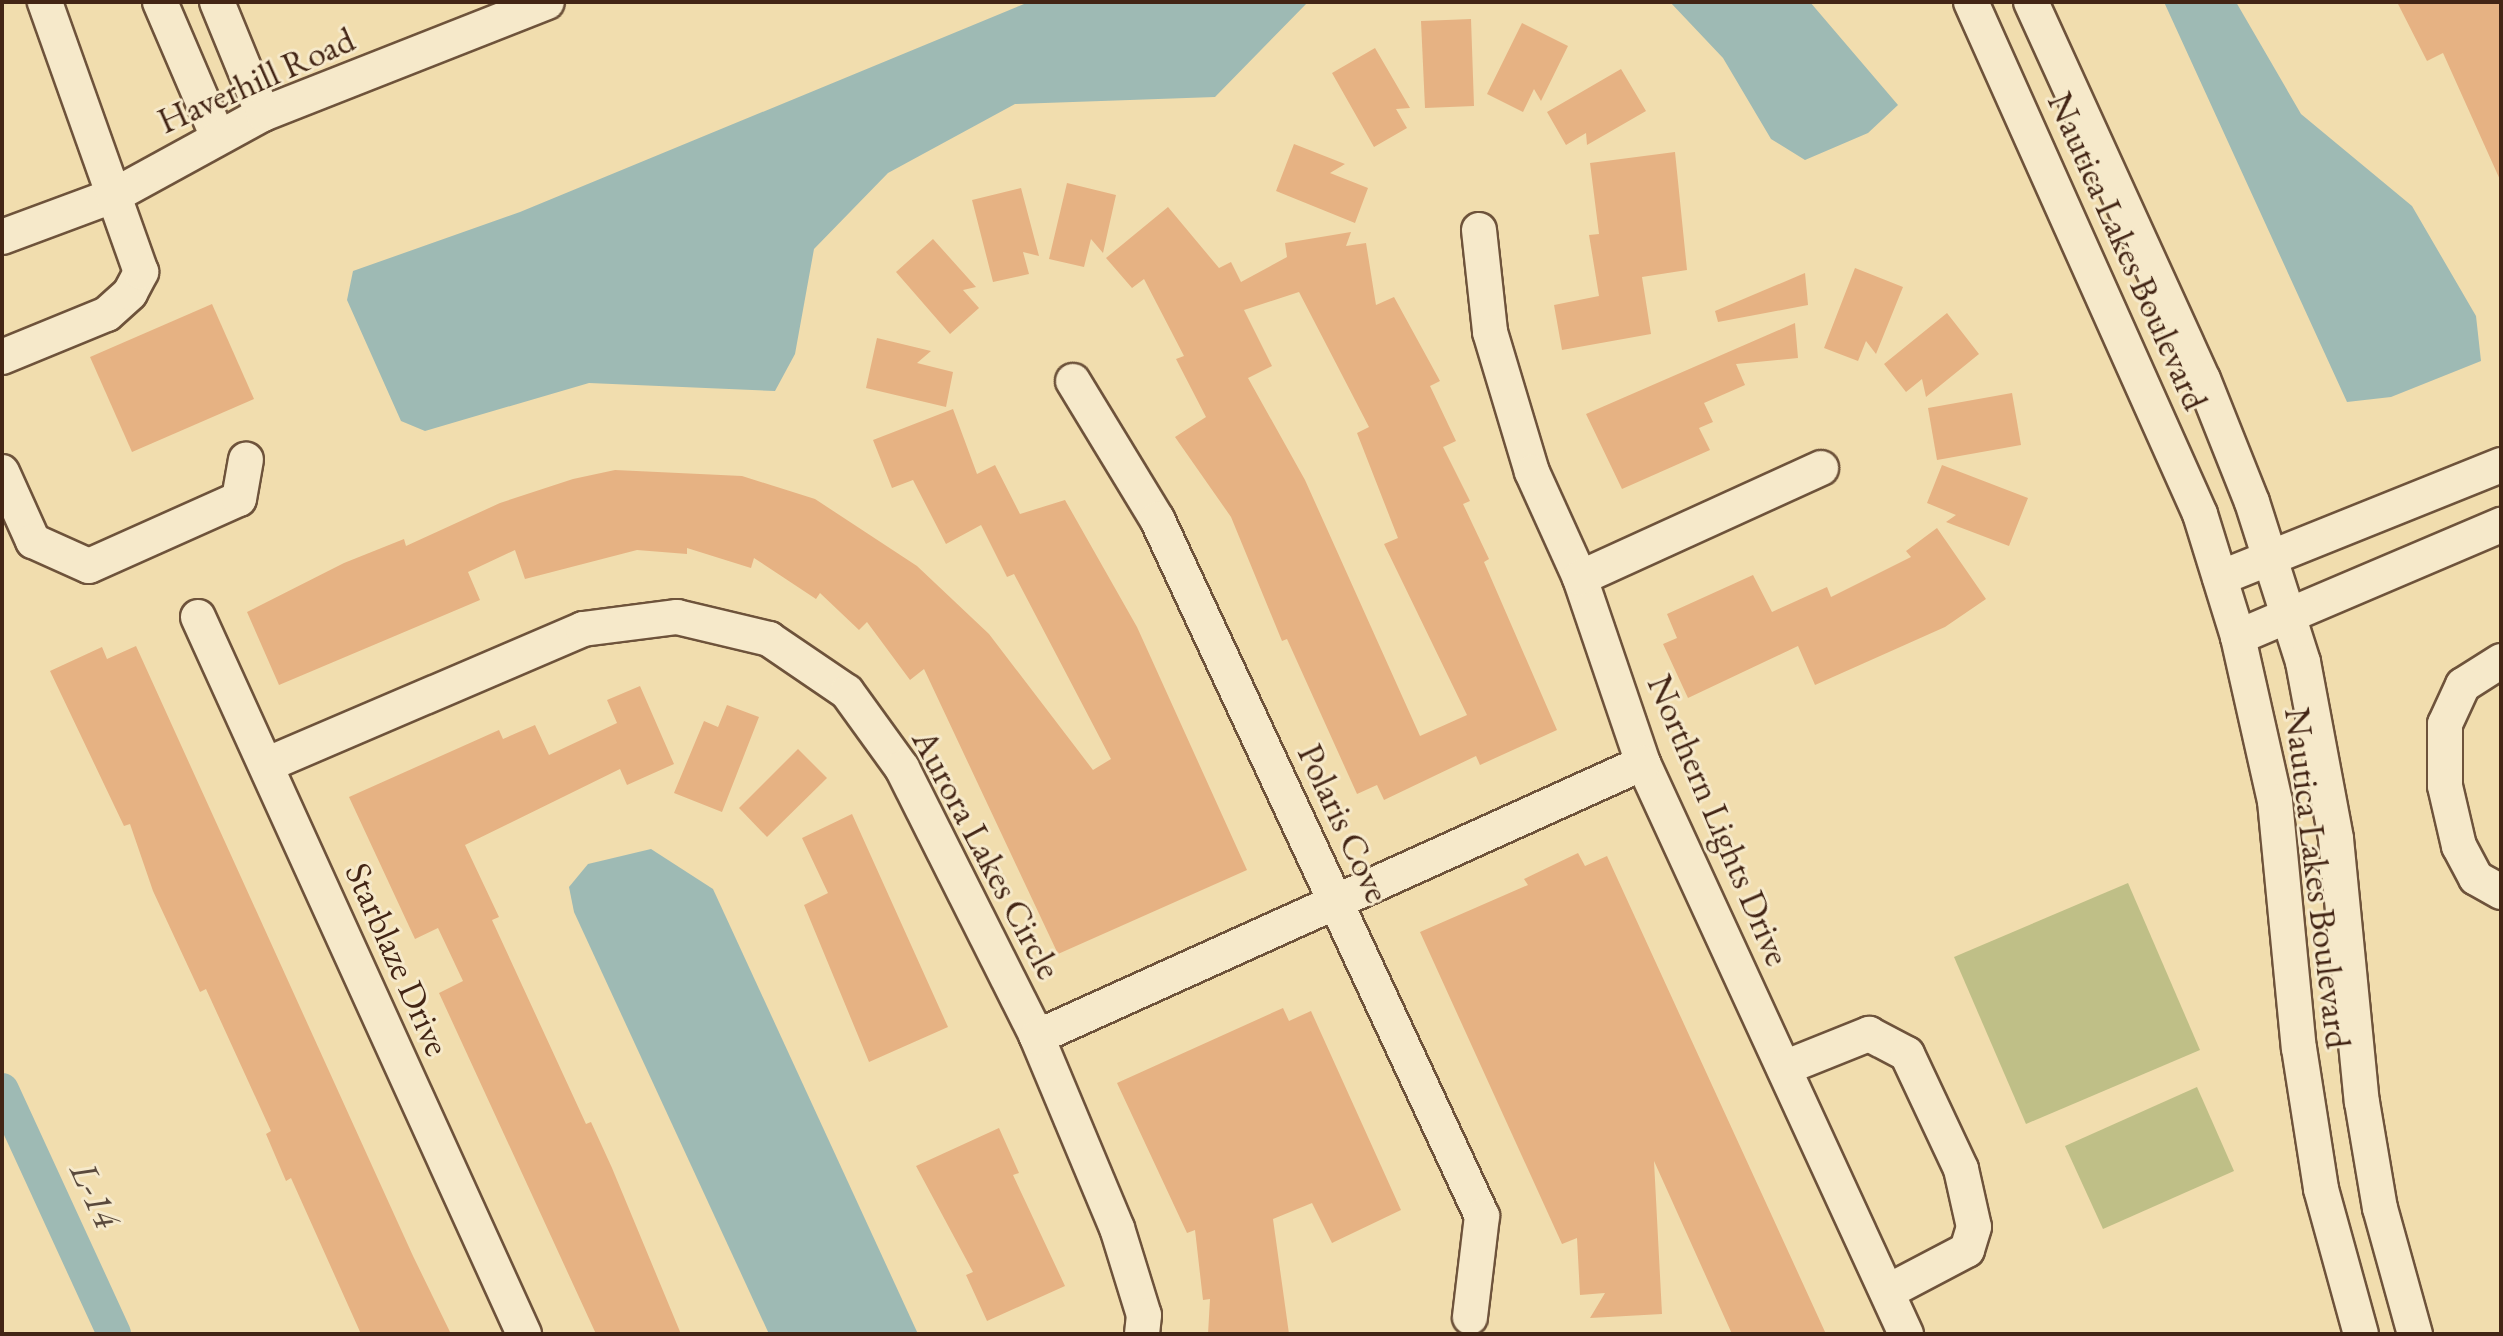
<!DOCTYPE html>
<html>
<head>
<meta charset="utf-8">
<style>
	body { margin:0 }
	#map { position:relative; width:2503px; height:1336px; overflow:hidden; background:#f1ddae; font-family:"EB Garamond",serif }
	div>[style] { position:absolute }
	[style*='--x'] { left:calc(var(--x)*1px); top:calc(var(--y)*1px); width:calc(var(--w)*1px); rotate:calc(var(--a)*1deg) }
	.green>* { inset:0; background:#bfbf87 }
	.water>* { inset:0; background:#9ebab4 }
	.canal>* { height:34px; margin:-17px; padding:0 17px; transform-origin:17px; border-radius:17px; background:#9ebab4 }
	.building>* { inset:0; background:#e6b283 }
	.roads { filter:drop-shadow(2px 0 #6e533b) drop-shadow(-2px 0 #6e533b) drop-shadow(0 2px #6e533b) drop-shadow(0 -2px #6e533b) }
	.minor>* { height:34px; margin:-17px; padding:0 17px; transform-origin:17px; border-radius:17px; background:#f6e9ca }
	span { translate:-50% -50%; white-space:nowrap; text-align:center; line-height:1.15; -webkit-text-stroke:6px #f6e9ca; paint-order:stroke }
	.street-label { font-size:36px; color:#432515 }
	.water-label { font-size:38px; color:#5a4a3d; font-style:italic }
	.frame { position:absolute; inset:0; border:4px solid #432515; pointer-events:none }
</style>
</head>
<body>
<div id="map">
	<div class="green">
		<i style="clip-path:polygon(2128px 883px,2200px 1050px,2026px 1124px,1954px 957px)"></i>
		<i style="clip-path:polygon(2197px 1087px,2234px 1171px,2103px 1229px,2065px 1146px)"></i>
	</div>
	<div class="water">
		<i style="clip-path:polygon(1029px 2px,1308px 2px,1215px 97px,1015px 104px,888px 173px,814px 249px,795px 354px,775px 391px,589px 383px,425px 431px,401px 421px,347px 300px,353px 271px,520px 212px)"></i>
		<i style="clip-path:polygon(1670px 2px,1810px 2px,1898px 105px,1868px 133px,1805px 160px,1771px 139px,1723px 58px)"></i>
		<i style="clip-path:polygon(2164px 2px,2236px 2px,2301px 114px,2412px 206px,2476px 316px,2481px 361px,2391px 397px,2347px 402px)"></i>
		<i style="clip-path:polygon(651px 849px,713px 889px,918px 1334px,769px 1334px,574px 912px,569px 887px,588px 864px)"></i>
	</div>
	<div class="canal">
		<i style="--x:2;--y:1090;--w:268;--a:65.3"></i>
	</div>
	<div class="building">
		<i style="clip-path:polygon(2397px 2px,2501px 2px,2501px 182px,2443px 53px,2427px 61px)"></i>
		<i style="clip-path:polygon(1471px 19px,1474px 106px,1425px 108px,1421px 21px)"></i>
		<i style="clip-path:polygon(1522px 23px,1568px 46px,1541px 101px,1534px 89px,1523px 112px,1487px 94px)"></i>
		<i style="clip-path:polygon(1375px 48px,1410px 108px,1396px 109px,1407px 128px,1374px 147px,1332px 73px)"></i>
		<i style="clip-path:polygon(1621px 69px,1646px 111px,1587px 145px,1586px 133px,1566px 145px,1547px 112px)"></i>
		<i style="clip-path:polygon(1294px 144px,1345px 164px,1330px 173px,1368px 188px,1355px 223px,1276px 191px)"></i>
		<i style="clip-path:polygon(1675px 152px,1687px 270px,1642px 277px,1651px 334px,1562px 350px,1554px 305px,1599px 296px,1589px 235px,1599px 234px,1590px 163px)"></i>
		<i style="clip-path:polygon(1067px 183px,1116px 195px,1103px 253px,1091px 239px,1084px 267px,1049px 259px)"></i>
		<i style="clip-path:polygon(1021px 188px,1039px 256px,1023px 252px,1029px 274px,993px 282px,972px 200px)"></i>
		<i style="clip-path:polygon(evenodd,1168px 207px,1219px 268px,1231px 262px,1241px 282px,1287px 257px,1285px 243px,1351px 232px,1346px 246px,1366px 243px,1376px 305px,1394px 297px,1440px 381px,1430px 386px,1456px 441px,1443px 447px,1470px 501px,1463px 504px,1489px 559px,1484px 562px,1557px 730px,1480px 765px,1476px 756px,1384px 800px,1377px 785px,1357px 794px,1287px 639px,1282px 641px,1231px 517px,1175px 437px,1206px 417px,1176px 359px,1184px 356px,1144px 279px,1132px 288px,1106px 258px,1168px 207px,1299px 292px,1369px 427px,1357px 433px,1398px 538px,1384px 544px,1467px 715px,1420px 736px,1305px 480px,1248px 378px,1272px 366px,1244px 310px,1299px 292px)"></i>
		<i style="clip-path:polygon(933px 239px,976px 287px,963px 290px,979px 308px,950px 334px,896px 272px)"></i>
		<i style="clip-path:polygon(1855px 268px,1903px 287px,1876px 354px,1866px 341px,1858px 361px,1824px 348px)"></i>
		<i style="clip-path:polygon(1805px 273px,1808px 305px,1718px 322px,1715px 311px)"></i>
		<i style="clip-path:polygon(212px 304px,254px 399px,132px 452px,90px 357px)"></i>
		<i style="clip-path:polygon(1947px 313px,1979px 354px,1926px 397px,1922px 379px,1906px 392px,1884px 364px)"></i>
		<i style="clip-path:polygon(1795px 323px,1798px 358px,1736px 364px,1745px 385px,1704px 403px,1713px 422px,1699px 428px,1710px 450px,1622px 489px,1586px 414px)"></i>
		<i style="clip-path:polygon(877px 338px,931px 351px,917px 363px,953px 372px,946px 407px,866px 388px)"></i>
		<i style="clip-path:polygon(2012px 393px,2021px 445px,1937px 460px,1928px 408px)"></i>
		<i style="clip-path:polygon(953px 409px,977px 474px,995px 465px,1020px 514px,1065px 500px,1137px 627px,1247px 870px,1058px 954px,924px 669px,910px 680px,867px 622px,859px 630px,820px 593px,816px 599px,754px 558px,751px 568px,687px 548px,687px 554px,637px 550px,525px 579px,515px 550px,468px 572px,480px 600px,279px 685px,247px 612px,344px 563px,404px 539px,406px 546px,500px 503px,573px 479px,615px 470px,742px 476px,815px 499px,917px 566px,989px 634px,1093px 770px,1111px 759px,1014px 574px,1007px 577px,981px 525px,946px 544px,913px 480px,892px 488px,873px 440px)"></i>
		<i style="clip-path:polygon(1942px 465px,2028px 498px,2009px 546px,1946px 522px,1956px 515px,1927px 503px)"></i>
		<i style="clip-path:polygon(1937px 528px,1986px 599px,1945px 627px,1815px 685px,1798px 646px,1688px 698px,1663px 644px,1677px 638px,1667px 614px,1753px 575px,1772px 612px,1827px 587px,1831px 597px,1911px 557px,1906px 551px)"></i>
		<i style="clip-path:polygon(136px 646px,413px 1256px,451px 1334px,361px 1334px,291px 1178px,286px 1181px,266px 1134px,271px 1131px,206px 989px,200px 992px,153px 891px,130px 824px,124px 826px,50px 671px,102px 647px,107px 659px)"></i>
		<i style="clip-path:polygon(640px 686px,674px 764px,627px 785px,620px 769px,465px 845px,499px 917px,492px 920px,586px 1124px,591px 1122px,612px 1168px,681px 1334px,596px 1334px,439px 993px,463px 981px,438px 928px,415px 939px,349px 797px,499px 730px,503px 739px,535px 725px,549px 755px,617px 723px,607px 700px)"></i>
		<i style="clip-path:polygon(727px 705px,759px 717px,722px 812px,674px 793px,704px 721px,718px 727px)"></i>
		<i style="clip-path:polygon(798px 749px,827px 778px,767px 837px,739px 808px)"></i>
		<i style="clip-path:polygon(852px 814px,948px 1027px,869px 1062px,804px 905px,828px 893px,802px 838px)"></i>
		<i style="clip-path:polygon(1578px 853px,1585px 866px,1607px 856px,1826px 1334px,1732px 1334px,1654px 1161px,1662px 1314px,1590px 1318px,1605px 1293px,1580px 1295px,1577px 1238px,1562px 1244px,1420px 932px,1528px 885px,1524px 879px)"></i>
		<i style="clip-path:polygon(1283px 1008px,1289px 1021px,1311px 1011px,1401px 1210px,1332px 1243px,1312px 1203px,1273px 1219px,1289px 1334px,1208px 1334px,1210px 1299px,1203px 1300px,1195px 1230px,1187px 1233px,1117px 1083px)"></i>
		<i style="clip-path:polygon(999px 1128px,1019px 1173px,1013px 1175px,1065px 1286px,987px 1321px,966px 1275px,973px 1272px,916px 1166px)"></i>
	</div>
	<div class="roads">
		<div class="minor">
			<i style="--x:160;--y:2;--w:147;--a:66.8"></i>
			<i style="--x:217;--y:2;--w:121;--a:67.7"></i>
			<i style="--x:1971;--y:2;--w:561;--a:65.9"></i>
			<i style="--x:2200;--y:514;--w:129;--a:72.8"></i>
			<i style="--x:2238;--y:637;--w:168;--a:77.3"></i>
			<i style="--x:2275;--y:801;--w:248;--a:84.5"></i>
			<i style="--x:2299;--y:1048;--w:143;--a:81.1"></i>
			<i style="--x:2321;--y:1189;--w:150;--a:74.6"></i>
			<i style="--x:2031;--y:2;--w:414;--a:65.5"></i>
			<i style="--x:2203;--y:379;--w:132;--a:68.3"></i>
			<i style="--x:2252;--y:502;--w:168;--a:72.3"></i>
			<i style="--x:2303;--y:662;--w:180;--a:79.4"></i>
			<i style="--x:2336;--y:839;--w:264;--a:84.4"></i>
			<i style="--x:2362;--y:1102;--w:108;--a:80.4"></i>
			<i style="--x:2380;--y:1208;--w:131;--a:74.5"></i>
			<i style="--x:1479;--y:230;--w:103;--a:83.8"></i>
			<i style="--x:1490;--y:332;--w:146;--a:73.3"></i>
			<i style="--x:1532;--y:472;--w:116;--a:65.6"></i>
			<i style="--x:1580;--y:578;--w:195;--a:71.2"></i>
			<i style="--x:1643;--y:763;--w:629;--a:65.27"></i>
			<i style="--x:2;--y:237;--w:121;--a:-20.4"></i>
			<i style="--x:115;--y:195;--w:169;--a:-28.7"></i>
			<i style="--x:263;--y:114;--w:305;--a:-21.5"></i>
			<i style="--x:2;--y:357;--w:113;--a:-22.3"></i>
			<i style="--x:107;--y:314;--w:31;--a:-42"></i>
			<i style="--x:130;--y:293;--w:24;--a:-62"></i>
			<i style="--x:141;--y:272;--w:287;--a:-109.6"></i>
			<i style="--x:1073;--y:381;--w:162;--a:58.7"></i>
			<i style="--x:1157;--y:519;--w:769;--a:65"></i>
			<i style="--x:1482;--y:1216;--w:102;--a:96.8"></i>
			<i style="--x:2;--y:472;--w:76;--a:65.8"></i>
			<i style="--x:33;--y:541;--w:61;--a:24.1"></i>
			<i style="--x:89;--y:566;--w:164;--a:-24.1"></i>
			<i style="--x:239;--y:499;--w:40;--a:-80"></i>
			<i style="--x:1580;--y:578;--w:265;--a:-24.5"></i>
			<i style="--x:2220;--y:578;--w:303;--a:-21.9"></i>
			<i style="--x:198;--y:617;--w:788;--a:65.55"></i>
			<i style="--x:2238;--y:637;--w:286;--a:-23.1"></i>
			<i style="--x:2501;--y:661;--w:45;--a:147.7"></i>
			<i style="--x:2463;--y:685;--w:43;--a:114.8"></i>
			<i style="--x:2445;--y:724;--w:62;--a:90"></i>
			<i style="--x:2445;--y:786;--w:62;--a:76.9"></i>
			<i style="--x:2459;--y:846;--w:36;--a:62"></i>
			<i style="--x:2476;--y:878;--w:29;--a:29"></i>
			<i style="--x:266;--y:765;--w:345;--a:-23.2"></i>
			<i style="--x:583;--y:629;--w:95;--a:-7.3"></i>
			<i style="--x:677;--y:617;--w:95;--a:13.4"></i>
			<i style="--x:769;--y:639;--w:94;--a:34.2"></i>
			<i style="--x:847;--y:692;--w:94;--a:54.1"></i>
			<i style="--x:902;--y:768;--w:301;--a:63.3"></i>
			<i style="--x:1037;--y:1037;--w:207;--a:67.3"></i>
			<i style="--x:1117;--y:1228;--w:91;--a:72.8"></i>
			<i style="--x:1144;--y:1315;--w:19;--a:96"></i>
			<i style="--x:1037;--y:1037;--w:665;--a:-24.33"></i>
			<i style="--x:1784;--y:1068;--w:92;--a:-21.8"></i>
			<i style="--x:1869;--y:1034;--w:43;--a:27.8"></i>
			<i style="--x:1907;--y:1054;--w:127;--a:64.8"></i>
			<i style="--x:1961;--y:1169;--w:59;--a:77.4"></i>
			<i style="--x:1974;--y:1227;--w:24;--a:107"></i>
			<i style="--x:1967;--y:1250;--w:90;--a:152.3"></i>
		</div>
	</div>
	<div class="street-label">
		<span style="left:256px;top:80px;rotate:-24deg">Haverhill Road</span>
		<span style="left:2128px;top:251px;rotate:66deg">Nautica Lakes Boulevard</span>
		<span style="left:1719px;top:820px;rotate:67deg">Northern Lights Drive</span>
		<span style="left:1344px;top:823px;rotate:65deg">Polaris Cove</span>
		<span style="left:987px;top:854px;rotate:62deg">Aurora Lakes Circle</span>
		<span style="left:2318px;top:878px;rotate:83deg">Nautica Lakes Boulevard</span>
		<span style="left:398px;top:959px;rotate:66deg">Starblaze Drive</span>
	</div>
	<div class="water-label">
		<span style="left:96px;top:1195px;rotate:65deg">L-14</span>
	</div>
	<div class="frame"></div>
</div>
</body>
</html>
